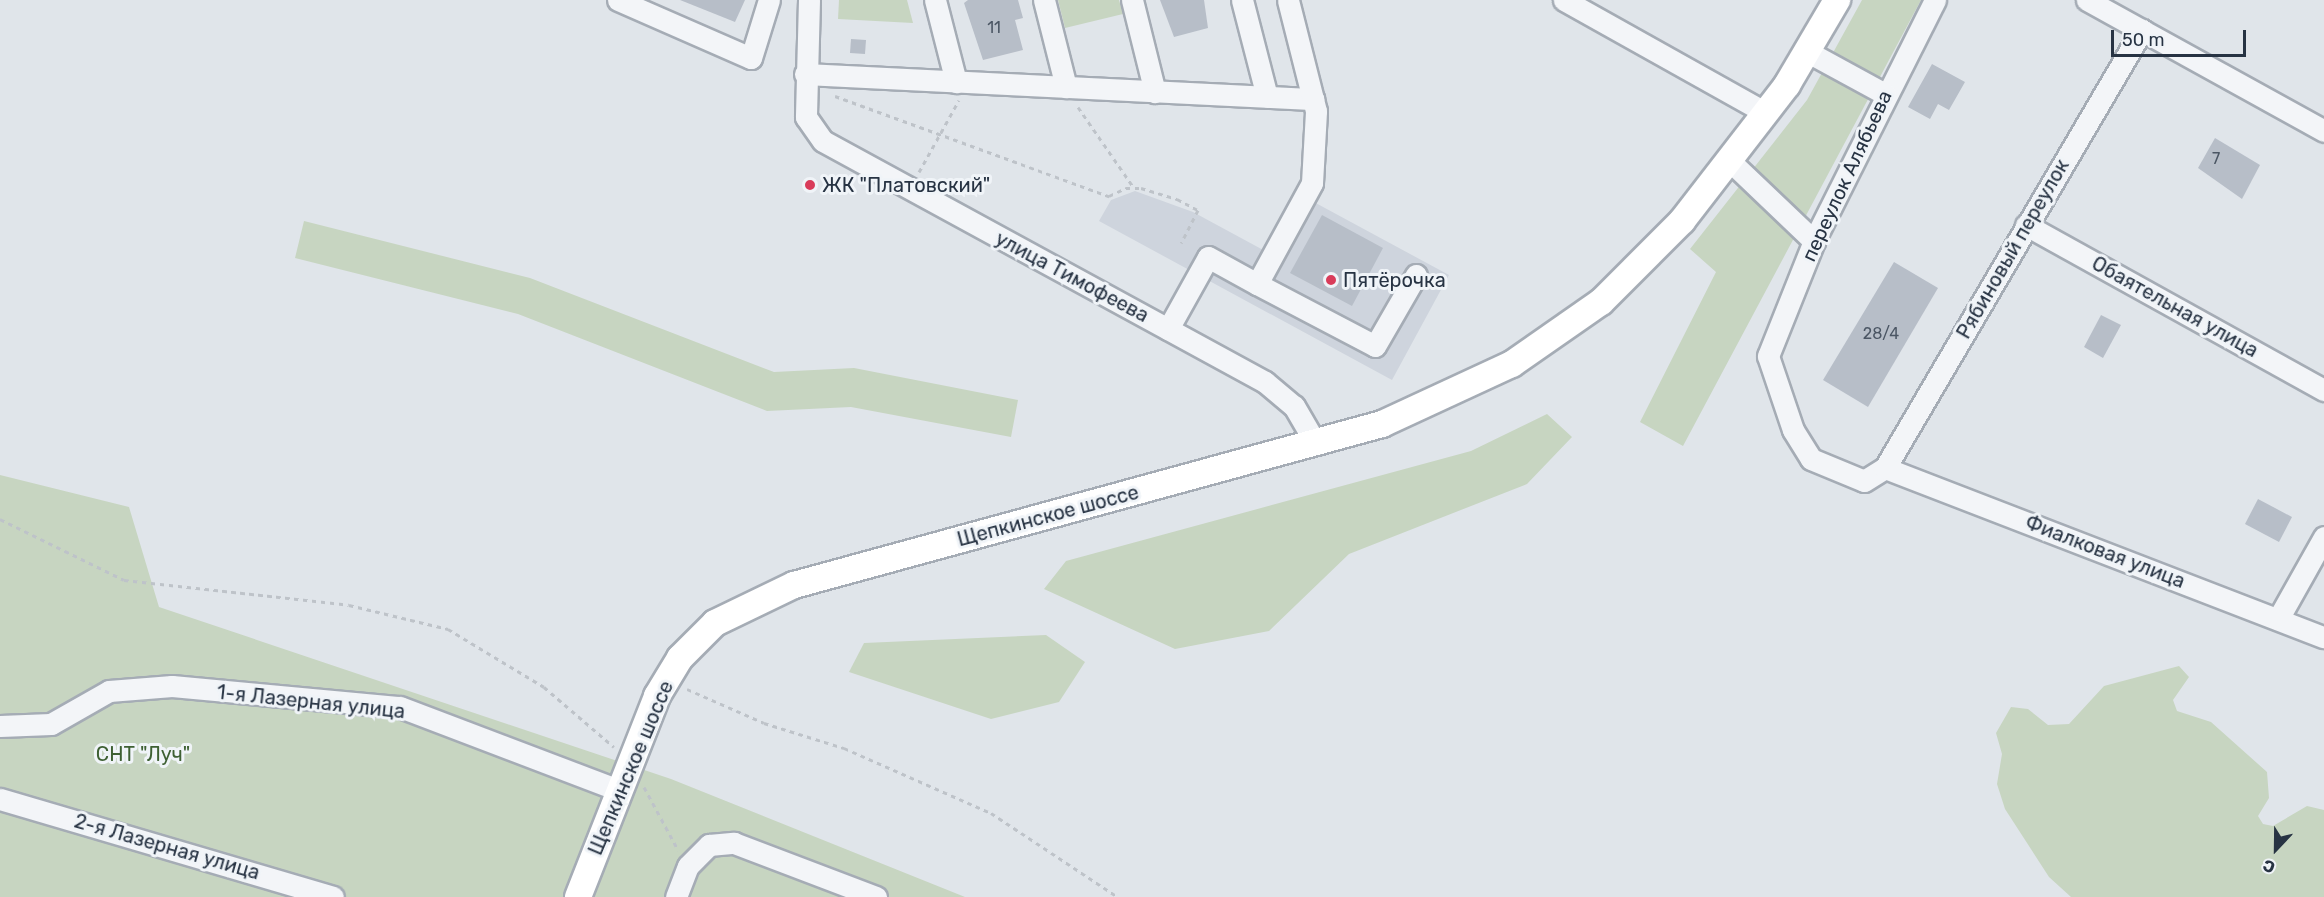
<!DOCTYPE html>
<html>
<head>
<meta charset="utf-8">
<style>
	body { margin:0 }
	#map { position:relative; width:2324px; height:897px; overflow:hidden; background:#e0e5ea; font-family:Rubik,sans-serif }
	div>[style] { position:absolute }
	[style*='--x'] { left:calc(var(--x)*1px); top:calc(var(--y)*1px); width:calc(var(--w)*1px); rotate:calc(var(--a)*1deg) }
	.built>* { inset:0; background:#ced4dd }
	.green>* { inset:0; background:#c7d5c1 }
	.building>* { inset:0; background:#b7bec8 }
	.path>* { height:3px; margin-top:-1.5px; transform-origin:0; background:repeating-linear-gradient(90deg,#bec3c9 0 4.5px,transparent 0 9px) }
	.roads { filter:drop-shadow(2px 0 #a5acb5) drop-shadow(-2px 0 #a5acb5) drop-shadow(0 2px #a5acb5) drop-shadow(0 -2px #a5acb5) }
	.minor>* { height:21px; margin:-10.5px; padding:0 10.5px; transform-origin:10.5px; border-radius:10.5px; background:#f3f5f8 }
	.major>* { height:26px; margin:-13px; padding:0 13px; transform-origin:13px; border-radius:13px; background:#fff }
	.dots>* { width:16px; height:16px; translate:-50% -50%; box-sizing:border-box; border:3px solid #f0f4f8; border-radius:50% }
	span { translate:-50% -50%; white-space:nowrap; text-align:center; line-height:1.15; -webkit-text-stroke:6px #f0f4f8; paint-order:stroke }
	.number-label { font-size:16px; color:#4b5664 }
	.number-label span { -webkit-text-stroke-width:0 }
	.street-label { font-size:20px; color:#273343 }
	.poi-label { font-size:20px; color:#273343 }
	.left { translate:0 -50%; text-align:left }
	.park-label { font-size:20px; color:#3e6033 }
	.north { position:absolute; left:2246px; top:819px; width:60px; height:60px; -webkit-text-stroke:4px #f0f4f8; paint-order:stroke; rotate:202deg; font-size:16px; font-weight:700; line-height:24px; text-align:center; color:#273343 }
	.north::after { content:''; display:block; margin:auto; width:21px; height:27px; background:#273343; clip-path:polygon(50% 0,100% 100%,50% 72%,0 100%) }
	.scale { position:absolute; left:2111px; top:30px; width:135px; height:27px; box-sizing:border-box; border:3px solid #273343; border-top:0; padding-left:8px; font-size:18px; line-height:21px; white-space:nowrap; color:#273343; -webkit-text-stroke:4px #f0f4f8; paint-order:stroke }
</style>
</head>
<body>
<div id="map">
	<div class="built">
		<i style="clip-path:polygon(1135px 191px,1193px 212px,1280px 259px,1312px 201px,1449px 275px,1392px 380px,1099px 221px,1111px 200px)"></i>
	</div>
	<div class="green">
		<i style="clip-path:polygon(839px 0,907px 0,913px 23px,838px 19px)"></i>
		<i style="clip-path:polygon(1058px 0,1119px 0,1123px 14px,1065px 28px)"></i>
		<i style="clip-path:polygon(1862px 0,1921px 0,1683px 446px,1640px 422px,1716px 272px,1690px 249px,1807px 100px)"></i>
		<i style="clip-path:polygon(304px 221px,530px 278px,774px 372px,854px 368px,1018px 400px,1011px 437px,851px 407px,767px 411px,518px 314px,295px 258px)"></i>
		<i style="clip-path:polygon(1547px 414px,1572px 437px,1527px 484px,1349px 554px,1269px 631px,1175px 649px,1044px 589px,1066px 561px,1471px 451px)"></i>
		<i style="clip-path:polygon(0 475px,129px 507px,159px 607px,671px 779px,965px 897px,0 897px)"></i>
		<i style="clip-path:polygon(1046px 635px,1085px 662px,1059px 702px,991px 719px,849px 672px,864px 643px)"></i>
		<i style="clip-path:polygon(2179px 666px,2189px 677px,2173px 700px,2177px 711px,2211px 722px,2267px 772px,2269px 798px,2258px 816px,2263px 824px,2273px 826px,2307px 806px,2324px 810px,2324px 897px,2071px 897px,2049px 877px,2005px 809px,1997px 784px,2002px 754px,1996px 733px,2011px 707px,2028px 709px,2048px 725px,2069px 724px,2104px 686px)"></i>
	</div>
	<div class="building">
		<i style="clip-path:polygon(680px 0,745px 0,735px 22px)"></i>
		<i style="clip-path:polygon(968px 0,1018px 0,1023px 18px,1015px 20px,1023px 50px,983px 60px,964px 3px)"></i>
		<i style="clip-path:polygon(1160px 0,1204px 0,1208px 28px,1174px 37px)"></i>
		<i style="clip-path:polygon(851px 39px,866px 40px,865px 54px,850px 53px)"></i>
		<i style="clip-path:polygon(1932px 64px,1965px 82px,1949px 110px,1938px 104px,1930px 119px,1908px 107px)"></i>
		<i style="clip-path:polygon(2215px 138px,2260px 165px,2242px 199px,2198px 168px)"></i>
		<i style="clip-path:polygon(1322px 215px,1383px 248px,1352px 306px,1290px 273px)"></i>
		<i style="clip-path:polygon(1894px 262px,1938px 288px,1868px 407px,1823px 380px)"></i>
		<i style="clip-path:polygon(2101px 315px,2121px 325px,2103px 358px,2084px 347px)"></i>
		<i style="clip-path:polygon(2258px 499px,2292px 517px,2279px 542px,2245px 524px)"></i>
	</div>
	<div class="path">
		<i style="--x:835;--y:96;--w:292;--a:20.1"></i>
		<i style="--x:1109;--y:196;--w:19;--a:-25"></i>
		<i style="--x:1126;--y:188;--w:15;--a:0"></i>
		<i style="--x:1141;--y:188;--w:38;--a:17"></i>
		<i style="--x:1177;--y:199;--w:24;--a:28"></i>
		<i style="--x:1198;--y:210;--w:37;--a:117"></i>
		<i style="--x:1078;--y:107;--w:98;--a:55.3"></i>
		<i style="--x:919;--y:172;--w:82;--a:-60.9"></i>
		<i style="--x:0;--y:519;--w:138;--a:26.2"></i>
		<i style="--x:124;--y:580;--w:226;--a:6.3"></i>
		<i style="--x:349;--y:605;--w:102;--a:13.6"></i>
		<i style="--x:448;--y:629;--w:112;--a:31.1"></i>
		<i style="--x:544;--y:687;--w:92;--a:40.6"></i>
		<i style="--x:687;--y:689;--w:84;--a:23.8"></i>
		<i style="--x:764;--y:723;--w:84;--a:17.4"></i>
		<i style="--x:844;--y:748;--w:161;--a:23.9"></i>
		<i style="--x:991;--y:813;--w:152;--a:33.5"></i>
		<i style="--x:644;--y:787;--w:72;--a:61.6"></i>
	</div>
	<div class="roads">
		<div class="minor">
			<i style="--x:618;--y:0;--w:145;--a:23.6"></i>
			<i style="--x:751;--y:58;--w:61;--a:-72.8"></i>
			<i style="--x:809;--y:0;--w:117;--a:91.5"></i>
			<i style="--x:806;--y:117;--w:29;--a:55"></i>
			<i style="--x:823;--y:141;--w:503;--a:28.6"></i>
			<i style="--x:1265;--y:382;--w:38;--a:40"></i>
			<i style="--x:1294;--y:406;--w:44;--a:59.9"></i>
			<i style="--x:935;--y:0;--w:85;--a:75.6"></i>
			<i style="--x:1044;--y:0;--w:90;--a:75.8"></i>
			<i style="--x:1132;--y:0;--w:95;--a:76"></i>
			<i style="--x:1242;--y:0;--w:100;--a:75.5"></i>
			<i style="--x:1564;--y:0;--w:231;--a:29.2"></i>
			<i style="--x:1935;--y:0;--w:270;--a:116.7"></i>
			<i style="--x:1814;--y:241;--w:124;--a:111.8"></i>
			<i style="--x:1768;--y:356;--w:78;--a:71.3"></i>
			<i style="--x:1793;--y:430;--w:34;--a:58"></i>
			<i style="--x:1811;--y:459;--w:57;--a:22.5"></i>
			<i style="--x:1864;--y:481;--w:25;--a:-32"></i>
			<i style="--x:1885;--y:468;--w:508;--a:-59.6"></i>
			<i style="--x:2087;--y:0;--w:271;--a:28.9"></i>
			<i style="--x:1808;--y:52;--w:88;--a:28.6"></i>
			<i style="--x:805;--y:74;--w:509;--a:2.82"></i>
			<i style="--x:1731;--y:162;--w:115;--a:43.6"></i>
			<i style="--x:2026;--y:225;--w:341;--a:29"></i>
			<i style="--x:1257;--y:284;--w:133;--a:27.7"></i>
			<i style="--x:1375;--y:346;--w:82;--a:-60"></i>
			<i style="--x:1168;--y:329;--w:82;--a:-60.9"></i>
			<i style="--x:1208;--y:257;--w:56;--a:28.9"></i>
			<i style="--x:1257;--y:284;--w:115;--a:-61.4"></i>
			<i style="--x:1312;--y:183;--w:72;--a:-86.8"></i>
			<i style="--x:1316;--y:111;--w:114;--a:-104.2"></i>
			<i style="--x:1885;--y:468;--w:470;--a:21.1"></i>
			<i style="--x:2278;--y:619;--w:94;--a:-60.7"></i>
			<i style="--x:0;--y:726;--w:51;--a:-2.2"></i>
			<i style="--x:51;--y:724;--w:67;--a:-29.6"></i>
			<i style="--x:109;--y:691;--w:63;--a:-4.5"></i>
			<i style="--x:172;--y:686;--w:229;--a:5.3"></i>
			<i style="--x:400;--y:707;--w:234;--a:20.8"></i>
			<i style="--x:0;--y:799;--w:347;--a:16.4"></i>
			<i style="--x:676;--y:897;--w:33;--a:-69"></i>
			<i style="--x:688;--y:866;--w:30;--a:-45"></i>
			<i style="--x:709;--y:845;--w:25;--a:-5"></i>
			<i style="--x:734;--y:843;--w:152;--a:20.8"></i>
		</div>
		<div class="major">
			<i style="--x:578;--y:897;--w:216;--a:-68.5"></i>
			<i style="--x:657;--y:696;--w:44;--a:-58.8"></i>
			<i style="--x:680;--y:658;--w:49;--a:-45"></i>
			<i style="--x:715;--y:623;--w:88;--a:-25.7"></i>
			<i style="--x:794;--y:585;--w:610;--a:-15.31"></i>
			<i style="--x:1382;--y:424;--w:143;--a:-24.8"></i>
			<i style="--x:1512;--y:364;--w:108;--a:-34.9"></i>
			<i style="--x:1601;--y:302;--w:115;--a:-45"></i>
			<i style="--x:1682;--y:221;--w:172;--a:-52.3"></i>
			<i style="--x:1787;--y:85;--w:99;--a:-59.5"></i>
		</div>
	</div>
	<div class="dots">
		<i style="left:810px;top:185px;background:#d93c5a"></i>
		<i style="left:1331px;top:280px;background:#d93c5a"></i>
	</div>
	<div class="number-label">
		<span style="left:994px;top:28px">11</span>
		<span style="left:2216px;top:159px">7</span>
		<span style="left:1881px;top:334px">28/4</span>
	</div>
	<div class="street-label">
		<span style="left:1847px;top:176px;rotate:-65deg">переулок Алябьева</span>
		<span style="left:2013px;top:249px;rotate:-60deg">Рябиновый переулок</span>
		<span style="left:1072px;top:277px;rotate:28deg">улица Тимофеева</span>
		<span style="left:2175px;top:307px;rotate:29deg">Обаятельная улица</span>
		<span style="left:1048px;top:516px;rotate:-15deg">Щепкинское шоссе</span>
		<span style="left:2105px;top:552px;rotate:21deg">Фиалковая улица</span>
		<span style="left:311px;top:702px;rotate:6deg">1-я Лазерная улица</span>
		<span style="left:631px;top:768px;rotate:-67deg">Щепкинское шоссе</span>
		<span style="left:167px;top:847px;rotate:16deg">2-я Лазерная улица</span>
	</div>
	<div class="poi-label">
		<span class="left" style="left:822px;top:185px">ЖК "Платовский"</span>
		<span class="left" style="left:1343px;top:280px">Пятёрочка</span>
	</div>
	<div class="park-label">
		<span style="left:143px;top:754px">СНТ "Луч"</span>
	</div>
	<div class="north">С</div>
	<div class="scale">50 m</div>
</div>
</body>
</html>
